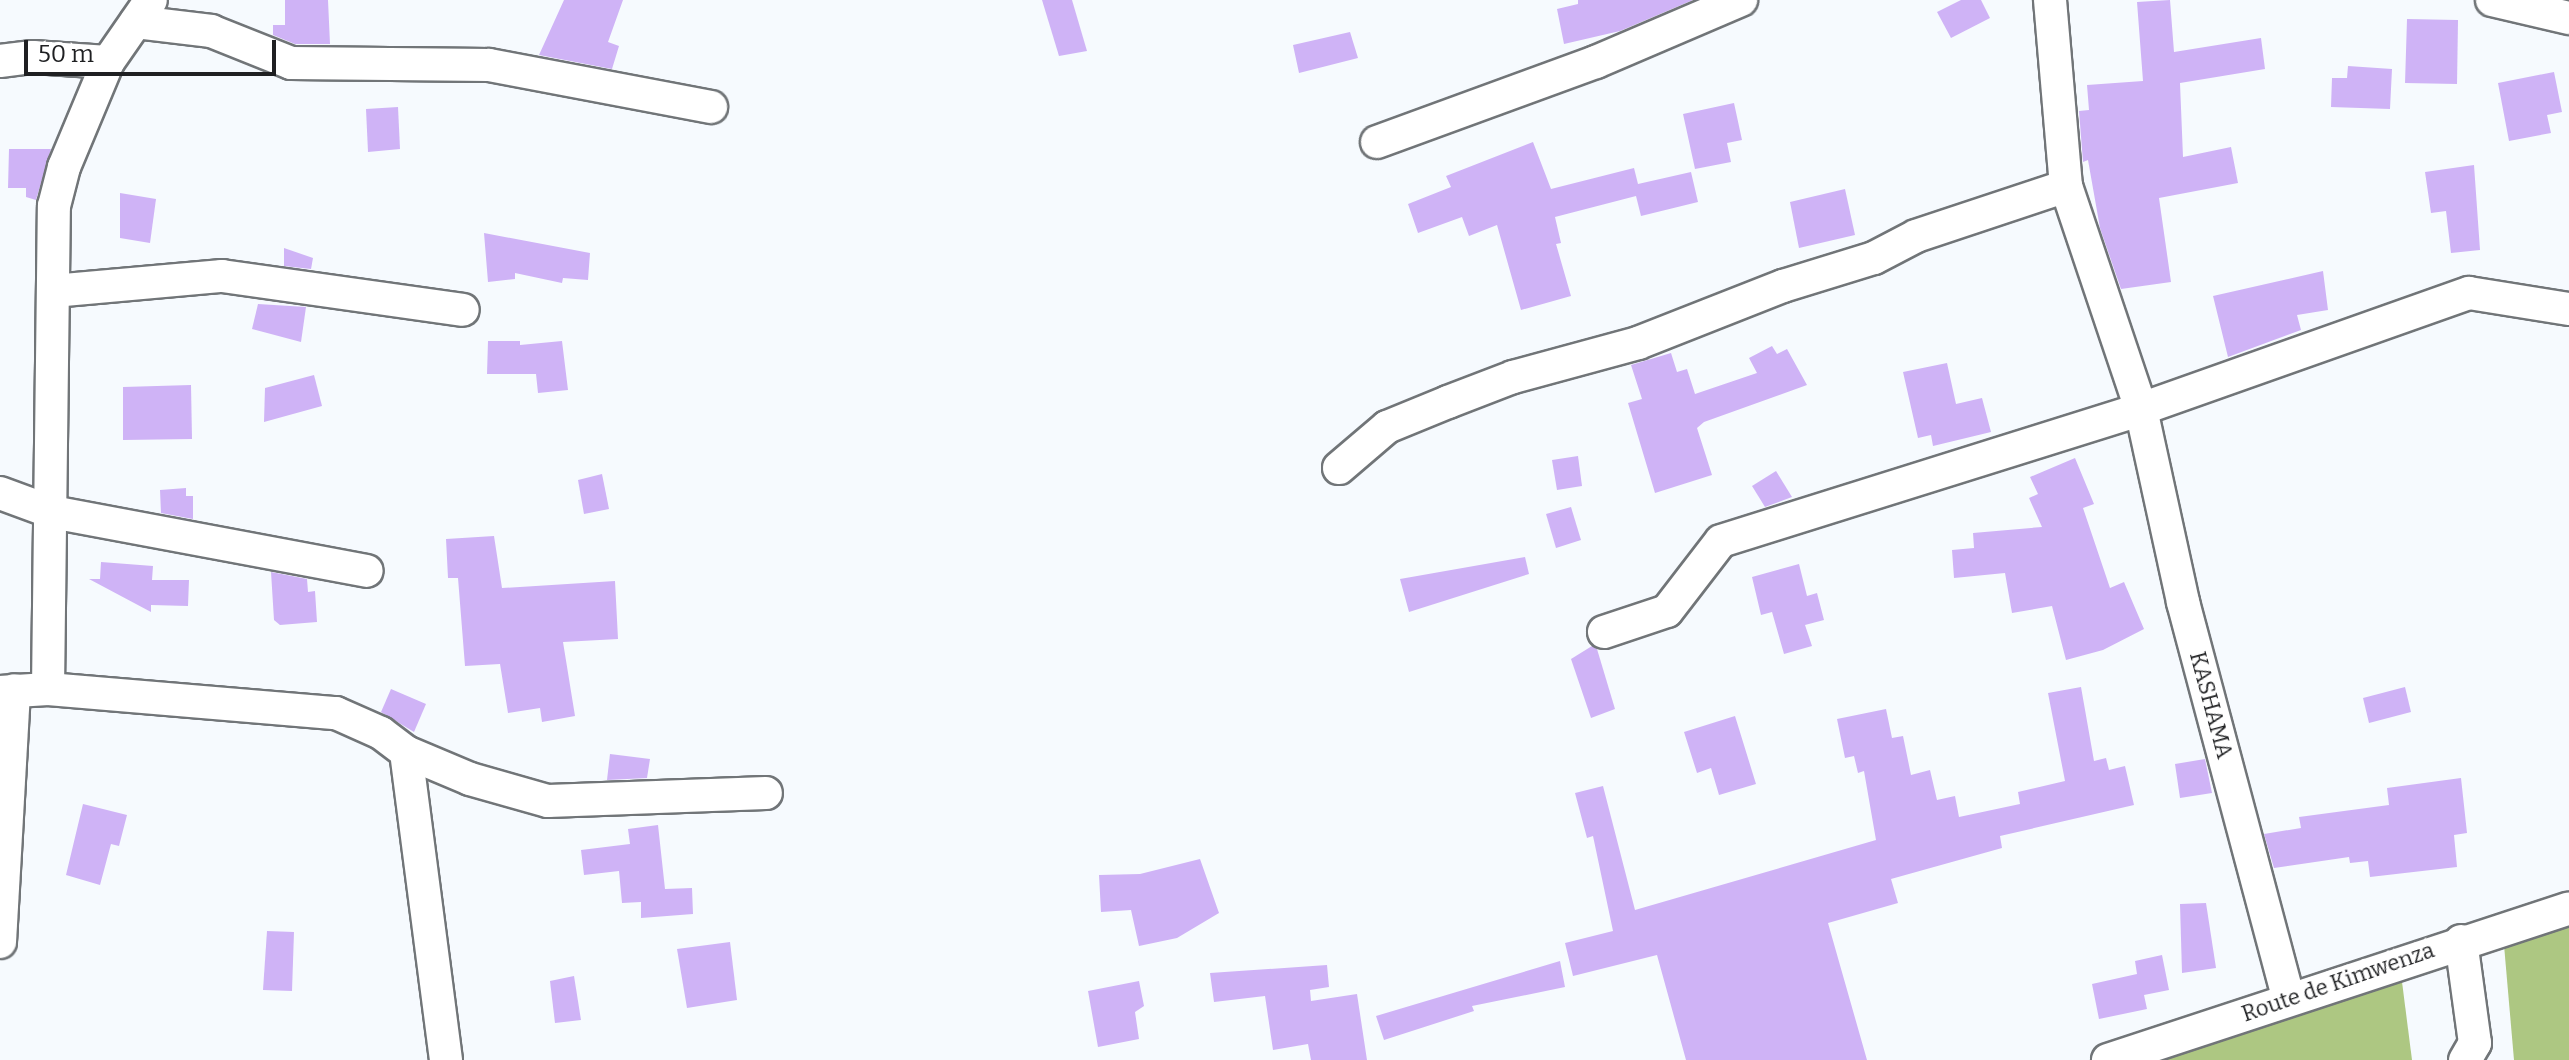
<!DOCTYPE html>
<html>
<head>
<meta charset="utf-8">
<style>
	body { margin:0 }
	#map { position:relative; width:2569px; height:1060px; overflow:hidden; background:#f6fafe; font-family:Bitter,serif }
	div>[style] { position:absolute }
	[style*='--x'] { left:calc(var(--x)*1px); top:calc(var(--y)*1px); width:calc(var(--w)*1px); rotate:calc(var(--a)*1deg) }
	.forest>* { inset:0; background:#adc782 }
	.building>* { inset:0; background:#cfb3f6 }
	.roads { filter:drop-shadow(2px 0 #717578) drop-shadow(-2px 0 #717578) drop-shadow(0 2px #717578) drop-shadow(0 -2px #717578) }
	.minor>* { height:32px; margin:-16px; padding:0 16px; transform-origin:16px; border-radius:16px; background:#fff }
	span { translate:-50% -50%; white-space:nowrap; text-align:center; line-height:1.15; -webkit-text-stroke:8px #fff; paint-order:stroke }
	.street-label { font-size:22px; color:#1f2022 }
	.scale { position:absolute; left:24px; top:40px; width:252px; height:36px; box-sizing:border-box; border:4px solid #1f2022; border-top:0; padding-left:10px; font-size:24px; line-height:28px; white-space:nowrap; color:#1f2022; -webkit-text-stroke:6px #fff; paint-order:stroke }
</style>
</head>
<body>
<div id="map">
	<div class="forest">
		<i style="clip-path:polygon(2569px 926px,2569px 1060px,2514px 1060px,2504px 945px)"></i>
		<i style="clip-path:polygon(2401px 974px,2412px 1060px,2108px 1060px)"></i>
	</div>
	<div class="building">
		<i style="clip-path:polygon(285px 0,328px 0,330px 44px,295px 44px,273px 35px,273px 25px,285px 25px)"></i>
		<i style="clip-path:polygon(564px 0,623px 0,608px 42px,619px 46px,612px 69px,539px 55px)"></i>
		<i style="clip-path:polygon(1042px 0,1072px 0,1087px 51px,1059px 56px)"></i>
		<i style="clip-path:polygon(1578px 0,1693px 0,1620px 31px,1564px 44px,1557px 9px,1578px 4px)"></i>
		<i style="clip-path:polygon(1961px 0,1981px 0,1990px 18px,1951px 38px,1937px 12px)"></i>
		<i style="clip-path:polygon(2170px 0,2174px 52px,2261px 38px,2265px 69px,2180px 83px,2183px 157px,2231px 147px,2238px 183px,2159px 198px,2171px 282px,2121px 289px,2100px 228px,2088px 160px,2083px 162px,2079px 111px,2089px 110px,2087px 85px,2143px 81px,2137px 2px)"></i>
		<i style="clip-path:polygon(2407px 19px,2458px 20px,2457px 84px,2405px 83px)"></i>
		<i style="clip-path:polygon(1350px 32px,1358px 58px,1299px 73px,1293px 45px)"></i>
		<i style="clip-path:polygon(2348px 66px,2392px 69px,2390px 109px,2331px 107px,2332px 78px,2347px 78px)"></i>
		<i style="clip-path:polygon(2554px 72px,2562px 112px,2547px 115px,2551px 133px,2509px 141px,2498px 83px)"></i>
		<i style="clip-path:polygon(1734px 103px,1742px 140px,1727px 143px,1731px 162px,1695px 169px,1683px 114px)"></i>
		<i style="clip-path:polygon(398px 107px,400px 149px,368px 152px,366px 109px)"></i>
		<i style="clip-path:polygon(1533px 142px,1551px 189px,1634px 168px,1638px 184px,1691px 172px,1698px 202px,1641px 216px,1636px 196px,1555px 217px,1561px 243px,1556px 244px,1571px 296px,1521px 310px,1497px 225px,1469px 236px,1462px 217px,1418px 233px,1408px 204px,1451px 187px,1446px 176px)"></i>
		<i style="clip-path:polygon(9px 149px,51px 149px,36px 200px,26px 197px,26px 188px,8px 188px)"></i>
		<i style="clip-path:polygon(2474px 165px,2480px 250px,2451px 253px,2446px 211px,2431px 213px,2425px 172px)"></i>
		<i style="clip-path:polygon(1845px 189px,1855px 235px,1799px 248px,1790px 202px)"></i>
		<i style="clip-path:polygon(120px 193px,156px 199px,150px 243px,120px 238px)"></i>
		<i style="clip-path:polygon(484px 233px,590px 253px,588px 280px,563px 278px,562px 283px,515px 273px,515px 279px,488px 282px)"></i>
		<i style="clip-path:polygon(284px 248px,313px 258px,311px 269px,284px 266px)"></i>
		<i style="clip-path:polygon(2323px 271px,2328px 310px,2297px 315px,2301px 330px,2228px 357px,2213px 296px)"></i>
		<i style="clip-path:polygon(258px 304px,306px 307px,301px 342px,252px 329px)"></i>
		<i style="clip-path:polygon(488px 341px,520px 341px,520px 345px,562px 341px,568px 390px,538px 393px,536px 374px,487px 374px)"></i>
		<i style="clip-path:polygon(1772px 346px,1777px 354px,1787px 349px,1807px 385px,1704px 422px,1697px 428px,1712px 475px,1655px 493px,1628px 403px,1642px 399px,1631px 365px,1671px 353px,1677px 372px,1687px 369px,1695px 394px,1757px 373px,1749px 358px)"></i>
		<i style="clip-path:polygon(1947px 363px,1956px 404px,1982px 398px,1991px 432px,1933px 446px,1931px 435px,1918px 438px,1903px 372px)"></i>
		<i style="clip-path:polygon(314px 375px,322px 406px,264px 422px,265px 388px)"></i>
		<i style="clip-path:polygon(191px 385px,192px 439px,123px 440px,123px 387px)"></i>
		<i style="clip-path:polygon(1578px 456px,1582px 486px,1557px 490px,1552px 460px)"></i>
		<i style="clip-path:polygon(2075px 458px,2094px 504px,2083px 508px,2110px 588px,2124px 582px,2144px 629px,2103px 650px,2066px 660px,2052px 606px,2012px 613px,2005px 573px,1954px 578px,1952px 550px,1974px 548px,1973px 533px,2042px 527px,2029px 498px,2038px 494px,2030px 477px)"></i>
		<i style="clip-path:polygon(1776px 471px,1792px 497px,1765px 507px,1752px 486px)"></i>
		<i style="clip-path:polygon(602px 474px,609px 509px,584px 514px,578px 480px)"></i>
		<i style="clip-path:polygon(186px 488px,186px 496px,193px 496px,193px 519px,161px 513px,160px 490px)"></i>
		<i style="clip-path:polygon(1571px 507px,1581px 540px,1556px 548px,1546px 514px)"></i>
		<i style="clip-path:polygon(494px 536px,502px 588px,615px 581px,618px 639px,563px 642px,575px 716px,542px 722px,540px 708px,508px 713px,500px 664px,465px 666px,458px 578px,448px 578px,446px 539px)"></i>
		<i style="clip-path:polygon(1525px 557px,1529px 574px,1409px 612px,1400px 579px)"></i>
		<i style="clip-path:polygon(101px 562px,153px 566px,152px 580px,189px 580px,188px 606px,151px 605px,151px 612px,89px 579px,100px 579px)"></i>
		<i style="clip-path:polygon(1799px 564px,1807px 596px,1817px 593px,1824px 620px,1805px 625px,1812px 646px,1784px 654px,1772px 612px,1761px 615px,1752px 577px)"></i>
		<i style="clip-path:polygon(271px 572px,307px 579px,308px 592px,315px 591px,317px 622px,280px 625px,274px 620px)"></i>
		<i style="clip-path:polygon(1592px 646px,1597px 649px,1615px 709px,1591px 718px,1571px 659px)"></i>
		<i style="clip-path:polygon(2081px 687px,2094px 761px,2106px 758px,2109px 770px,2125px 766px,2134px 805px,2000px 836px,2002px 848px,1891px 879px,1898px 903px,1828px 923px,1867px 1060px,1686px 1060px,1657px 955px,1573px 976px,1565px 943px,1613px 931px,1593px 836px,1587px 838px,1575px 793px,1603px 786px,1635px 910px,1876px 840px,1864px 771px,1858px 773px,1854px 756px,1845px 758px,1837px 719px,1886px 709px,1892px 738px,1903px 736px,1911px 775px,1930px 770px,1937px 800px,1955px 796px,1959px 817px,2020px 804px,2018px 792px,2065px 781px,2048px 693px)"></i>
		<i style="clip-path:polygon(2405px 687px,2411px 712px,2369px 723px,2363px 698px)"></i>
		<i style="clip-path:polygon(391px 689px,426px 704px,414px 732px,381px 712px)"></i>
		<i style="clip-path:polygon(1735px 716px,1756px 784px,1719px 795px,1711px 768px,1697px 773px,1684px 732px)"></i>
		<i style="clip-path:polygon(610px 754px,650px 759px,647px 778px,607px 780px)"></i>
		<i style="clip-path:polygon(2205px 759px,2212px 793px,2180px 798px,2175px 764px)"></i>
		<i style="clip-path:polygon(2461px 778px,2467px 833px,2454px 835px,2457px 867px,2370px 877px,2368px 861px,2350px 863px,2349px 857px,2274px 868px,2264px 834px,2301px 828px,2299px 817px,2389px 805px,2387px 788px)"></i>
		<i style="clip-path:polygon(83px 804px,127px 815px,119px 846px,111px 844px,100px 885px,66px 875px)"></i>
		<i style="clip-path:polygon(658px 825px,665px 889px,692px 888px,693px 914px,641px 918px,641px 902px,622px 903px,619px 871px,584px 875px,581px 850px,630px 844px,628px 829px)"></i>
		<i style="clip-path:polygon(1200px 859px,1219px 913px,1177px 938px,1139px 946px,1131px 910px,1101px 912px,1099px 875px,1140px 874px)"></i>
		<i style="clip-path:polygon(2206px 903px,2216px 968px,2182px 973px,2180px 904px)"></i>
		<i style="clip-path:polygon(267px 931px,294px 932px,292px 991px,263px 990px)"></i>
		<i style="clip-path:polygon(730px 942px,737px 1000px,687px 1008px,677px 949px)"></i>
		<i style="clip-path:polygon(2162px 955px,2169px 990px,2144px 995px,2147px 1009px,2099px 1019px,2092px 984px,2137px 974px,2135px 961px)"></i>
		<i style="clip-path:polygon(1560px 961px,1565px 987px,1472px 1006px,1474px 1011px,1384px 1040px,1376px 1016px)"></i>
		<i style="clip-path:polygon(1327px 965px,1329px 987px,1310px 990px,1311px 1001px,1357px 994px,1367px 1060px,1311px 1060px,1308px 1044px,1273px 1050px,1265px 996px,1214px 1002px,1210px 973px)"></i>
		<i style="clip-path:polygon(574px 976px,581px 1020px,555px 1023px,550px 981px)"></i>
		<i style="clip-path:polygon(1139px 981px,1144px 1006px,1135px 1012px,1139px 1039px,1098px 1047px,1088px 991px)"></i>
	</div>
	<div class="roads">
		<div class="minor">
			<i style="--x:2050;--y:0;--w:187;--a:85.1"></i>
			<i style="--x:2066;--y:186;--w:235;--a:71.4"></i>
			<i style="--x:2141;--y:409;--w:198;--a:77.7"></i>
			<i style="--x:2183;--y:602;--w:411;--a:75.1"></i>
			<i style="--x:2492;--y:0;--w:79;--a:13.2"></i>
			<i style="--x:136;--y:22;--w:76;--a:6.8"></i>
			<i style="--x:211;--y:31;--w:86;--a:21.8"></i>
			<i style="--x:291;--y:63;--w:198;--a:0.6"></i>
			<i style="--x:489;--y:65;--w:226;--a:10.7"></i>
			<i style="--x:0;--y:61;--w:33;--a:-7"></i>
			<i style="--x:33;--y:57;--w:75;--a:3.8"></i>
			<i style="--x:1377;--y:142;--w:233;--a:-20.1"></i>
			<i style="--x:1596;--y:62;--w:158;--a:-23.2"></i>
			<i style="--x:53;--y:291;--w:170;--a:-5.1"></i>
			<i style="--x:222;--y:276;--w:243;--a:8"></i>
			<i style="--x:1339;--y:468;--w:63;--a:-40.5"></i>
			<i style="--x:1387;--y:427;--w:66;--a:-22.3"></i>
			<i style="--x:1448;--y:402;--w:70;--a:-21"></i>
			<i style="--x:1513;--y:377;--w:130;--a:-15.2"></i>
			<i style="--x:1638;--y:343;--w:156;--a:-21.5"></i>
			<i style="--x:1783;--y:286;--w:95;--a:-17.1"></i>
			<i style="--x:1874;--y:258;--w:47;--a:-27.6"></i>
			<i style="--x:1916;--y:236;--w:158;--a:-18.4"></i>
			<i style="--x:0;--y:493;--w:55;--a:20.1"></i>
			<i style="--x:52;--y:512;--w:320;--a:10.6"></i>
			<i style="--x:1604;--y:632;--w:66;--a:-18.4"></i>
			<i style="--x:1667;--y:611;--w:88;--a:-52.4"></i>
			<i style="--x:1721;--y:541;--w:440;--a:-17.4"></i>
			<i style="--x:2141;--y:409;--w:348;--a:-19.5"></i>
			<i style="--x:2469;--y:293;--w:101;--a:9.1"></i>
			<i style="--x:48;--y:689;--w:483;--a:-89.3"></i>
			<i style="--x:54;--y:206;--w:40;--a:-75.6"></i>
			<i style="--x:64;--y:167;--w:114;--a:-67.3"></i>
			<i style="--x:108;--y:62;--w:75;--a:-55.3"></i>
			<i style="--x:0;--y:692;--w:48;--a:-3.6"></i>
			<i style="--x:48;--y:689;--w:289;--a:4.8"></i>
			<i style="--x:336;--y:713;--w:49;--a:24"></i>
			<i style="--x:381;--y:733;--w:31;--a:37"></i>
			<i style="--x:406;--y:752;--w:311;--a:82.6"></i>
			<i style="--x:406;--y:752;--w:69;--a:22.9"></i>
			<i style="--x:470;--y:779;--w:81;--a:15.8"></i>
			<i style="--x:548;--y:801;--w:218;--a:-2.1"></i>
			<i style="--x:2461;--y:941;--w:103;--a:82.2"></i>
			<i style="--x:2475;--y:1043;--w:20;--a:120"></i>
			<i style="--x:0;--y:942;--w:252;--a:-86.8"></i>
			<i style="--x:2108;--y:1060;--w:485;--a:-18.2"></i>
		</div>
	</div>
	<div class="street-label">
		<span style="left:2211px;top:705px;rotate:75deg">KASHAMA</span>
		<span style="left:2338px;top:982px;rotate:-19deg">Route de Kimwenza</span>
	</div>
	<div class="scale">50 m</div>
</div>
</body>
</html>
